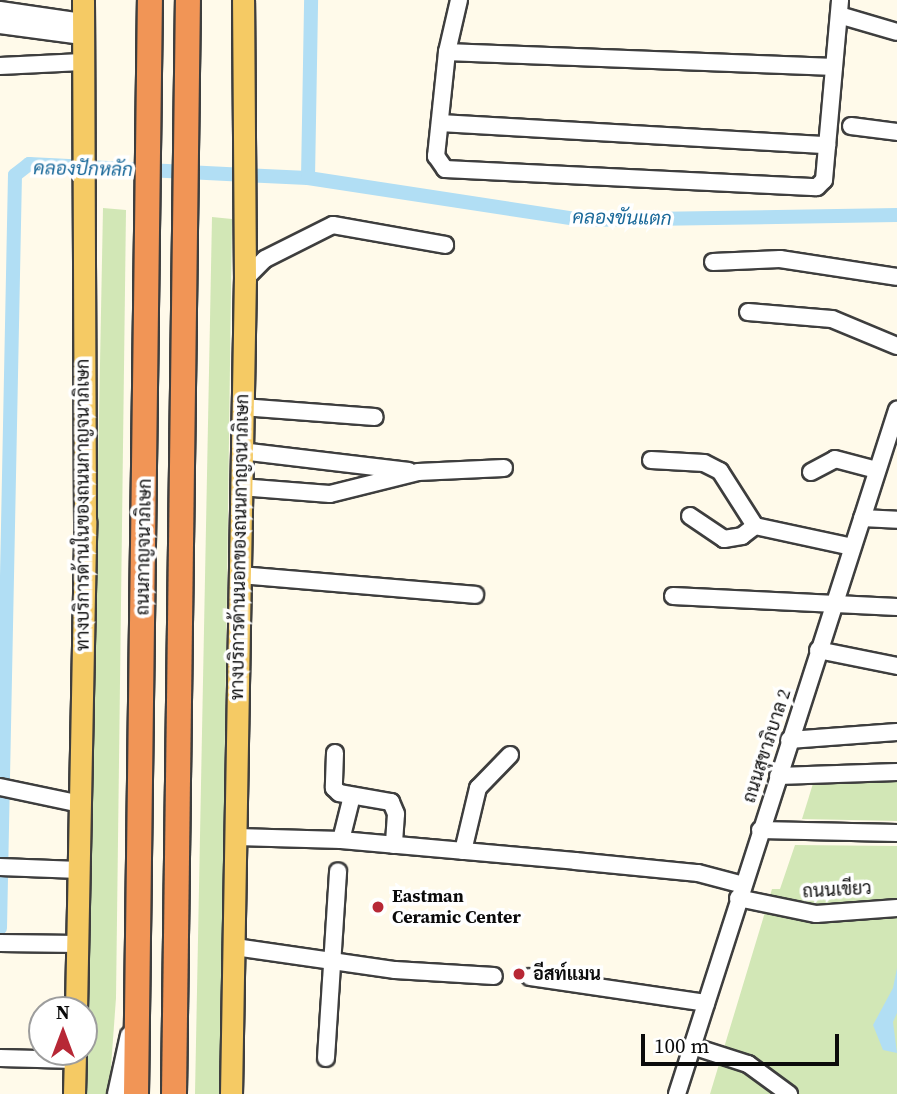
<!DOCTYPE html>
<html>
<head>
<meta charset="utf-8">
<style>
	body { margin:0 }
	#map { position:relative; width:897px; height:1094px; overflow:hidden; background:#fffaea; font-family:"Source Serif 4",Sarabun,serif }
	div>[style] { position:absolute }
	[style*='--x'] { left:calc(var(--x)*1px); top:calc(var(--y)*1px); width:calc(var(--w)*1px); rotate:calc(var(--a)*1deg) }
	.green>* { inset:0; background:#d2e7b6 }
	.water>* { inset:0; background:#b1def4 }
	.canal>* { height:14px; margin:-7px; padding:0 7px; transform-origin:7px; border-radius:7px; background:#b1def4 }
	.roads { filter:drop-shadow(2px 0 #3e3e3e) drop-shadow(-2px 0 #3e3e3e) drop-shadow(0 2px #3e3e3e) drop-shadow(0 -2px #3e3e3e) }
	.minor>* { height:16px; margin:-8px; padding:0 8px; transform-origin:8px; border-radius:8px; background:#fff }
	.major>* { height:21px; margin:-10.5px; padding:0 10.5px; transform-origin:10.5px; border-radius:10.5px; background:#f5ca64 }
	.highway>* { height:24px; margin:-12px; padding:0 12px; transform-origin:12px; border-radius:12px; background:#f19556 }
	.dots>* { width:19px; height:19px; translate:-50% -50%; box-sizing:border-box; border:4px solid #fff; border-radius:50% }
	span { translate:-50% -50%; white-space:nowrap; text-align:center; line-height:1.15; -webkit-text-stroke:7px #fff; paint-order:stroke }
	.street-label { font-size:18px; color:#0b0b0b }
	.poi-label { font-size:18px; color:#0b0b0b; font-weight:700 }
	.left { translate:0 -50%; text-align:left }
	.water-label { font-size:19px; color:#196899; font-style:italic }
	.north { position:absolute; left:28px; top:996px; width:70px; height:70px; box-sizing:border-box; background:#fff; border:2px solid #9d9d9d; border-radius:50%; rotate:0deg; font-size:19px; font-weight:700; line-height:28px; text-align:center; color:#0b0b0b }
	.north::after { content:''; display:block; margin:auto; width:24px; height:32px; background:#b72836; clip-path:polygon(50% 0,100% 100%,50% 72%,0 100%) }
	.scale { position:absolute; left:641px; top:1034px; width:198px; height:32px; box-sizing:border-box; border:4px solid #0b0b0b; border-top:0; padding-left:9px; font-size:21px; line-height:24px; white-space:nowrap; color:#0b0b0b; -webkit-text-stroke:5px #fff; paint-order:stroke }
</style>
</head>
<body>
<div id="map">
	<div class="green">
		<i style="clip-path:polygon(103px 208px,126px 210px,116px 998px,109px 1094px,86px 1094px)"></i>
		<i style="clip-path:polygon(212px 217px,232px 219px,220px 1094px,195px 1094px)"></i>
		<i style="clip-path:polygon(897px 770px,897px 821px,802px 819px,816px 774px)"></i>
		<i style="clip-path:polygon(795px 845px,897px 846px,897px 1094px,710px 1094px,772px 889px,780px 889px)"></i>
	</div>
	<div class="water">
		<i style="clip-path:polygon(897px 968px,897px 1013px,893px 1022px,897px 1053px,883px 1050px,873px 1025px,893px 988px)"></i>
	</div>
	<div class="canal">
		<i style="--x:308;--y:178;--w:178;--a:-89"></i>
		<i style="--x:0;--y:928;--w:753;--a:-88.86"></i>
		<i style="--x:15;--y:175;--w:18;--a:-38"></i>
		<i style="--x:29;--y:164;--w:279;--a:2.9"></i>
		<i style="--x:308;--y:178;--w:277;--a:8.7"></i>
		<i style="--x:582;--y:220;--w:315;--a:-0.9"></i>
	</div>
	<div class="roads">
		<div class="minor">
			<i style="--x:459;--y:0;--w:53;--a:103"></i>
			<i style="--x:447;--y:52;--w:105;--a:96"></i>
			<i style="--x:436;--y:156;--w:16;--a:55"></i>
			<i style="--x:445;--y:169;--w:372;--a:2.8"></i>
			<i style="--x:817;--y:187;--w:10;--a:-45"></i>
			<i style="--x:824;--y:180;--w:181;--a:-84.9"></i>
			<i style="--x:0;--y:10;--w:83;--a:8.3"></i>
			<i style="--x:839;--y:15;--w:60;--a:16.3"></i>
			<i style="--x:0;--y:25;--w:83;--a:7.6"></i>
			<i style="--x:447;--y:52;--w:387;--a:2.2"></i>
			<i style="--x:0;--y:66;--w:82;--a:-2.8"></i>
			<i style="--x:440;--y:123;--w:388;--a:3.3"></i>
			<i style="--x:851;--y:126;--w:46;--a:7.4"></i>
			<i style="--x:713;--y:262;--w:67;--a:-2.6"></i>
			<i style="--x:780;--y:259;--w:118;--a:8.7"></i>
			<i style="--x:245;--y:279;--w:28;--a:-45"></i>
			<i style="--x:265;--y:259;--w:76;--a:-26.6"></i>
			<i style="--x:333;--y:225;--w:114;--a:10.1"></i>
			<i style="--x:748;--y:312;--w:84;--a:4.8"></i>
			<i style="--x:832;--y:319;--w:70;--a:22.6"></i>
			<i style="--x:242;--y:407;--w:133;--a:4.3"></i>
			<i style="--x:241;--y:451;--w:169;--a:6.8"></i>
			<i style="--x:651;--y:460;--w:53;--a:3.2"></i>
			<i style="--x:704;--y:463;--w:18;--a:27"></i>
			<i style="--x:720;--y:471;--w:65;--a:57.5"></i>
			<i style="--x:755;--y:526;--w:99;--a:12.2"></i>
			<i style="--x:811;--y:472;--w:27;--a:-28"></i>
			<i style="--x:835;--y:459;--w:43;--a:14.7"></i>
			<i style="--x:240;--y:487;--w:90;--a:4.4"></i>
			<i style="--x:330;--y:494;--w:91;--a:-14"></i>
			<i style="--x:418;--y:472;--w:86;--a:-2.7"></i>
			<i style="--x:690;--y:516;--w:41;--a:34.1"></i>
			<i style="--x:724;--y:539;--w:18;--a:-9"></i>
			<i style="--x:742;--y:536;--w:16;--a:-38"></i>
			<i style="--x:862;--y:518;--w:35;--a:3"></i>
			<i style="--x:239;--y:575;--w:237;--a:4.8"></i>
			<i style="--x:673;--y:596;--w:224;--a:2.8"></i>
			<i style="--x:818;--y:650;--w:81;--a:11.4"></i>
			<i style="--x:789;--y:740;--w:108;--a:-4.2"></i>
			<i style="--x:335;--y:753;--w:35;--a:92"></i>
			<i style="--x:334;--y:788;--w:7;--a:45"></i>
			<i style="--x:339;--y:793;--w:53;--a:9.8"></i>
			<i style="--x:391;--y:802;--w:13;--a:67"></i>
			<i style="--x:396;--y:814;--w:31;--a:94"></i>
			<i style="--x:778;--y:776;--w:119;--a:-1.9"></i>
			<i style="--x:0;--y:787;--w:83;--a:11.9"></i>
			<i style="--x:760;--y:830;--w:137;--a:1.3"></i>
			<i style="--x:237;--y:837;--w:104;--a:1.7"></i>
			<i style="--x:341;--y:840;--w:235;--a:5.1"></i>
			<i style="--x:575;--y:861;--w:124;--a:5.6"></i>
			<i style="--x:698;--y:873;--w:47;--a:14.9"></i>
			<i style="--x:341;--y:840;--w:45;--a:-76"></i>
			<i style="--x:463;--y:851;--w:65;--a:-76.6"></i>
			<i style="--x:478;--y:788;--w:46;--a:-45.9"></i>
			<i style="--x:0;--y:867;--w:79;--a:2.2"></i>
			<i style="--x:738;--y:898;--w:80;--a:11.6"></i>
			<i style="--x:816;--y:914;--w:81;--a:-4.2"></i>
			<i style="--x:0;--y:943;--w:78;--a:0.7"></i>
			<i style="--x:235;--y:947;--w:162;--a:8.2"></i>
			<i style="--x:395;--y:970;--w:99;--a:3.5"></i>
			<i style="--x:530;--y:977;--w:178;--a:8.4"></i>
			<i style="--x:692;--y:1046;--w:59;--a:17.8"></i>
			<i style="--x:748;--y:1064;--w:51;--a:36.2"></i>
			<i style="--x:0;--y:1058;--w:75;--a:1.5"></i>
			<i style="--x:326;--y:1058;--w:187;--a:-86.3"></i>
			<i style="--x:116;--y:1094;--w:60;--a:-77.6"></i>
			<i style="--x:677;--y:1094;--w:719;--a:-72.17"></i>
		</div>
		<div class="major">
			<i style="--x:76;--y:1010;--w:489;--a:-88.9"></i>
			<i style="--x:85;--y:521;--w:521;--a:-90.22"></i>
			<i style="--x:74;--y:1094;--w:42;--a:-88.6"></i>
			<i style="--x:231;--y:1094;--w:815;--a:-89.02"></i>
			<i style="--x:245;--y:279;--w:279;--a:-90.4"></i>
		</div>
		<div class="highway">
			<i style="--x:136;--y:1094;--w:1094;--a:-89.27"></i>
			<i style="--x:174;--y:1094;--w:1094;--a:-89.27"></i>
		</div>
	</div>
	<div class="dots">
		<i style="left:378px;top:907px;background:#b72836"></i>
		<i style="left:519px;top:974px;background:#b72836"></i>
	</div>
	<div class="street-label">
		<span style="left:83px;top:505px;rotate:-90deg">ทางบริการด้านในของถนนกาญจนาภิเษก</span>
		<span style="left:144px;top:547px;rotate:-89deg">ถนนกาญจนาภิเษก</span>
		<span style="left:240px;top:547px;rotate:-89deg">ทางบริการด้านนอกของถนนกาญจนาภิเษก</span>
		<span style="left:767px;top:746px;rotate:-72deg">ถนนสุขาภิบาล 2</span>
		<span style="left:837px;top:890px;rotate:-3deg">ถนนเขียว</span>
	</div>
	<div class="poi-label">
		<span class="left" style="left:392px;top:907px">Eastman<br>Ceramic Center</span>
		<span class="left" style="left:533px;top:974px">อีสท์แมน</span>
	</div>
	<div class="water-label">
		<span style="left:83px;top:169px;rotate:1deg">คลองปักหลัก</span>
		<span style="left:622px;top:218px;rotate:1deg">คลองขันแตก</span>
	</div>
	<div class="north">N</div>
	<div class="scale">100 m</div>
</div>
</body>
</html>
